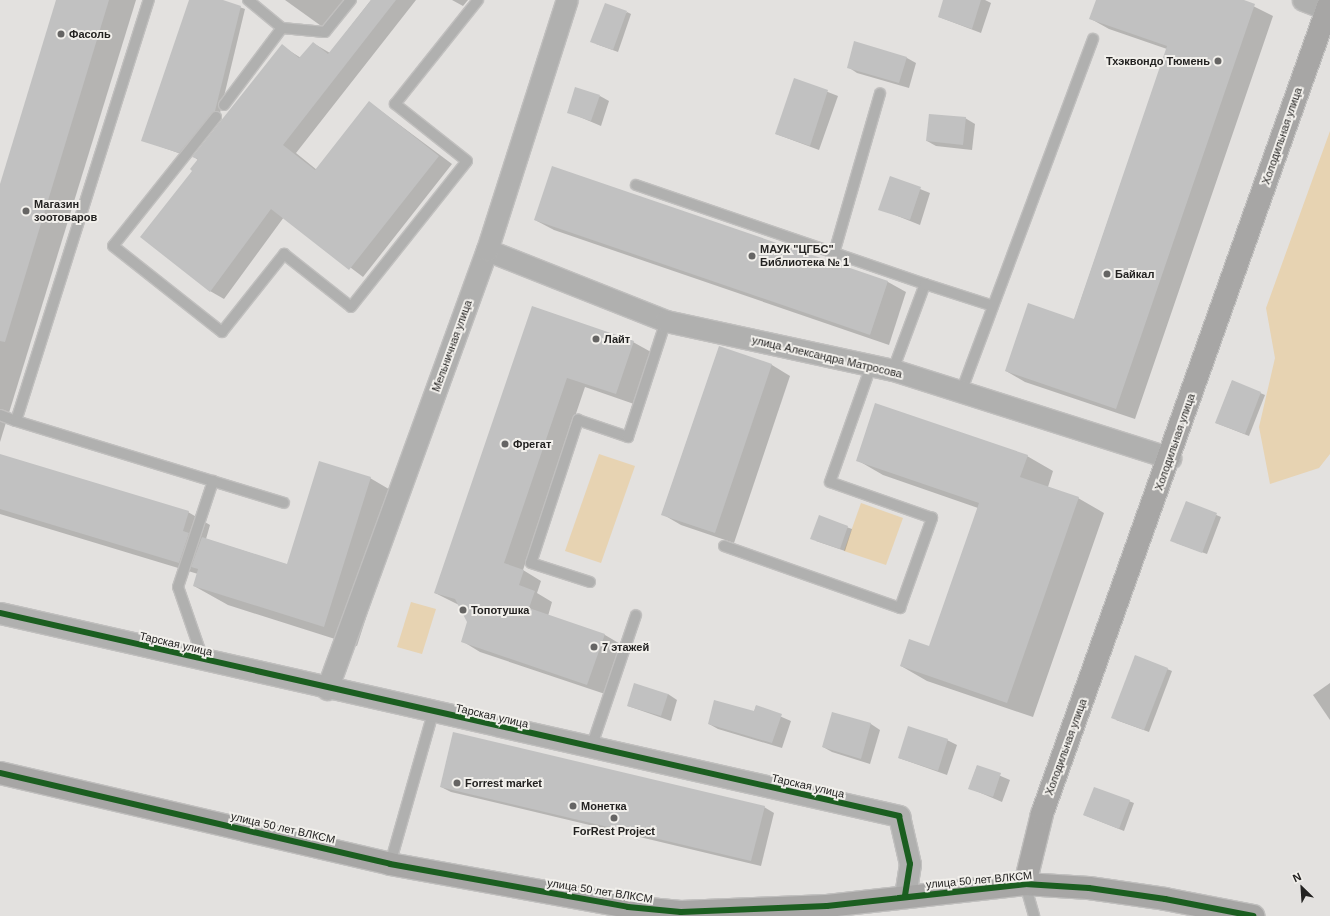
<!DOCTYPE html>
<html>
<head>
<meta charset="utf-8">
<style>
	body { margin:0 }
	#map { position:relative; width:1330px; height:916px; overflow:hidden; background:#e3e1df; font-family:Arial,sans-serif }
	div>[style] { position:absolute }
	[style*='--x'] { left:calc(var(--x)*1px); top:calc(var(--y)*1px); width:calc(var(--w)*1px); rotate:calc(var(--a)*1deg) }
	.green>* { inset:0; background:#e7d3b2 }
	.shadow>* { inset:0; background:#0003 }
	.building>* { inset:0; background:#c1c1c1 }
	.roads { filter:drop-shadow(1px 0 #c0bfbe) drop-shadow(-1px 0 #c0bfbe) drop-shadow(0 1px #c0bfbe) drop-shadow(0 -1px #c0bfbe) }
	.lane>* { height:10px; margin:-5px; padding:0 5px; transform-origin:5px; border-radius:5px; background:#b0b0af }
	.street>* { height:21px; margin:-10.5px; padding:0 10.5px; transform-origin:10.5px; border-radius:10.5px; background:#b0b0af }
	.secondary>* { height:22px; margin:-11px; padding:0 11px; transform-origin:11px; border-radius:11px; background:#a7a6a5 }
	.cycleway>* { height:6px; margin:-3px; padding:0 3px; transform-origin:3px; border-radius:3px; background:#1b5e20 }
	.dots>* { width:11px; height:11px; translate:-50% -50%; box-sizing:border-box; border:2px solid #f1efeb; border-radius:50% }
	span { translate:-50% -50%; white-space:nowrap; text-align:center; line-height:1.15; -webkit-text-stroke:4px #f1efeb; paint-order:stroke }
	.poi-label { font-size:11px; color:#232221; font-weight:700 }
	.left { translate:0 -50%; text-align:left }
	.right { translate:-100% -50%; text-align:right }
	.street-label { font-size:11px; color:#232221 }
	.north { position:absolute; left:1282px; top:868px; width:40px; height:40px; -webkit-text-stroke:3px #f1efeb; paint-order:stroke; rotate:335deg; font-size:11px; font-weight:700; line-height:16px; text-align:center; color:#232221 }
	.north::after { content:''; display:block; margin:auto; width:14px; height:18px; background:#232221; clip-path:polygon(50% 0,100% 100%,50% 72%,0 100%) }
</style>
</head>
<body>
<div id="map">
	<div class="green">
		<i style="clip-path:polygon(1330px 131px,1330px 454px,1319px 468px,1270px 484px,1259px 427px,1275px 358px,1266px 308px)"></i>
		<i style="clip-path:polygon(599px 454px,635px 466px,601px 563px,565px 551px)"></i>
		<i style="clip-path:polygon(861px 503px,903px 518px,886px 565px,844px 551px)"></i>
		<i style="clip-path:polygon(411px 602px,436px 609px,422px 654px,397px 647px)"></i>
	</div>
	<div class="shadow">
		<i style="clip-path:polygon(57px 0,136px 0,0 442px,0 187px)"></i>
		<i style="clip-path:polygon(190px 0,220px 0,245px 9px,220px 113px,184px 155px,142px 140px)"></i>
		<i style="clip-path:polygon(285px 0,345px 0,324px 28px)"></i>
		<i style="clip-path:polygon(371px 0,416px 0,296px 153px,317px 170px,369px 102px,452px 164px,363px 277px,284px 217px,224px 299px,210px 291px,194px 170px,198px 160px,194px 157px,282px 46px,301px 58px,313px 43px,330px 53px)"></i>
		<i style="clip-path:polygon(452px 0,468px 0,463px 6px)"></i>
		<i style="clip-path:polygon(945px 0,985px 0,991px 3px,981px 33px,939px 17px)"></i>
		<i style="clip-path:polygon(1097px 0,1241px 0,1273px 16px,1135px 419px,1025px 382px,1006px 371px,1074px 320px,1167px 49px,1109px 29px,1091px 19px)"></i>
		<i style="clip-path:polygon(627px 12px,631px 14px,618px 52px,596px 44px)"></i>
		<i style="clip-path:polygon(907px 58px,916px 63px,909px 88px,857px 73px,848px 67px)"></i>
		<i style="clip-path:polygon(795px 79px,838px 96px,819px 150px,776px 134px)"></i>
		<i style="clip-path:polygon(600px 96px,609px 101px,601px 126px,568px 112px)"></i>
		<i style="clip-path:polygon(965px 118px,975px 124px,972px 150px,936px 146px,927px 141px)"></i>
		<i style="clip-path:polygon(890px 177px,930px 193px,920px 225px,880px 209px)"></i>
		<i style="clip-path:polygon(535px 220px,888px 282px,906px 292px,889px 345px,554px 230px)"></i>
		<i style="clip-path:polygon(533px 307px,633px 342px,651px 352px,634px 404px,585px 387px,523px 570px,541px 581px,537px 593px,552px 602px,548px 616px,605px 635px,622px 645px,605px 694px,480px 652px,462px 641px,468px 622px,459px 605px,435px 593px)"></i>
		<i style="clip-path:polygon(719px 348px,772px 365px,790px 376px,734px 543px,681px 525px,662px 514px)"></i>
		<i style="clip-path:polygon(1232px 381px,1265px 395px,1249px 436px,1216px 423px)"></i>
		<i style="clip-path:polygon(0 455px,188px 512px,210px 525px,206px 539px,288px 565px,370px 478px,404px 498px,357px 646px,228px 605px,194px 586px,198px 574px,0 514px)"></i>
		<i style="clip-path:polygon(1027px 456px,1053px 471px,1048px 487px,1078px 498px,1104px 513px,1033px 717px,927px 681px,901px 666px,930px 647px,978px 508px,883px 475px,857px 460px)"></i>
		<i style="clip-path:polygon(1186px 502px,1221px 517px,1207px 554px,1176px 543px)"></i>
		<i style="clip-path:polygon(819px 517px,852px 529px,845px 551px,816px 541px)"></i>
		<i style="clip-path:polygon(1135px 656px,1172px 671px,1149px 732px,1116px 720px)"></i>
		<i style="clip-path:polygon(1330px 683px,1330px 720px,1313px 695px)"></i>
		<i style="clip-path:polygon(668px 694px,677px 700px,671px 721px,628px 706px)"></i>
		<i style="clip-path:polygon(756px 706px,791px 721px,782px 748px,718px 729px,709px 724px,754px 712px)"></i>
		<i style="clip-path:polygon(833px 713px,871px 724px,880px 730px,870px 764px,832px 752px,823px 747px)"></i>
		<i style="clip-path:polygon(947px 740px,957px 745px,947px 775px,899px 758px)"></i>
		<i style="clip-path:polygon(977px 766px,1010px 780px,1002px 802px,969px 788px)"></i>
		<i style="clip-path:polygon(441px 787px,764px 807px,774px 813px,761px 866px,451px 792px)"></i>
		<i style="clip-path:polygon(1095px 788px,1134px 803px,1124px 831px,1084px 815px)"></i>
	</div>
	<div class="building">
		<i style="clip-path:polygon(56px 0,109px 0,5px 342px,0 341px,0 184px)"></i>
		<i style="clip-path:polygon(189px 0,223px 0,241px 6px,215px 111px,179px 153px,141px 141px)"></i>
		<i style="clip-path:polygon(371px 0,396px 0,283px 145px,315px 170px,369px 101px,439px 156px,349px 270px,271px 209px,210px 292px,140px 237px,192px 171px,190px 169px,198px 159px,192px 157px,282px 44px,299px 58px,313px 42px,328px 54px)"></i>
		<i style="clip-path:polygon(943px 0,981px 0,972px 29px,938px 17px)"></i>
		<i style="clip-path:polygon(1096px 0,1244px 0,1255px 4px,1116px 409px,1005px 371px,1028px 303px,1074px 319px,1167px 46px,1089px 19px)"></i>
		<i style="clip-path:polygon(605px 3px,627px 11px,613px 50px,590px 42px)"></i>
		<i style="clip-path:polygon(854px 41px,907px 57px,899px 83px,847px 68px)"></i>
		<i style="clip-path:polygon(794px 78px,828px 90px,810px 146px,775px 134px)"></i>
		<i style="clip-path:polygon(575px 87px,600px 95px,591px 121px,567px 113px)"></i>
		<i style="clip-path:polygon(929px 114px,966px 117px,963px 145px,926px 141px)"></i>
		<i style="clip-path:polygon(552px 166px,888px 281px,870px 335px,534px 220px)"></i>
		<i style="clip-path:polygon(890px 176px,921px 187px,910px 220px,878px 210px)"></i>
		<i style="clip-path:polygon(532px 306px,634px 341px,616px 394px,567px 378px,504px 563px,524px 570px,519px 585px,535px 591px,529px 608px,605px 634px,587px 685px,461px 642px,467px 622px,455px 599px,434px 593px)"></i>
		<i style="clip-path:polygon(719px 346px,772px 364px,715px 533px,661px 515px)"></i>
		<i style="clip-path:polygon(1232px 380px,1261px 392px,1245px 434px,1215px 423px)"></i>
		<i style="clip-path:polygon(875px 403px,1028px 455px,1020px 477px,1079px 497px,1007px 703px,900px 666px,909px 639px,929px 646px,979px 503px,856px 461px)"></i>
		<i style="clip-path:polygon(0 454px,189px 511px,183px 531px,189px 533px,179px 563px,0 509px)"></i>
		<i style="clip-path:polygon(319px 461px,371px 477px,324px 627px,193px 586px,198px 569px,191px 567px,202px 537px,287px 564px)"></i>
		<i style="clip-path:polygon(1186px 501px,1217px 513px,1202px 553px,1170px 541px)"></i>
		<i style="clip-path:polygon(819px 515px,848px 526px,840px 549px,810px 539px)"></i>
		<i style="clip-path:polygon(1135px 655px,1168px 668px,1144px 730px,1111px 718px)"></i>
		<i style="clip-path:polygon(634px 683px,668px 694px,661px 716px,627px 706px)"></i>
		<i style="clip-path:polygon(714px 700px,754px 711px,756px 705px,782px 714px,772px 743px,708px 724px)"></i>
		<i style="clip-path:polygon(832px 712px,871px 723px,861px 759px,822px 747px)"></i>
		<i style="clip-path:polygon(908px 726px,948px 739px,938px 771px,898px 758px)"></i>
		<i style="clip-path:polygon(453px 732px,765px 806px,751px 861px,440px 787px)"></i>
		<i style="clip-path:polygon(977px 765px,1001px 773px,993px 797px,968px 789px)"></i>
		<i style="clip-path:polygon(1094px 787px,1130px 800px,1119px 829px,1083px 815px)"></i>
	</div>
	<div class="roads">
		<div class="lane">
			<i style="--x:282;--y:28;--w:43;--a:5.3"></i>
			<i style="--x:325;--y:32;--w:41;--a:-50.9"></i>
			<i style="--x:224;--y:105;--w:96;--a:-53"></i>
			<i style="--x:282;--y:28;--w:44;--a:-140.5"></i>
			<i style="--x:216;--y:117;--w:165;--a:128.6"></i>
			<i style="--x:113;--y:246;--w:139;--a:38.3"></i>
			<i style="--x:222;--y:332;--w:100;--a:-51.5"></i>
			<i style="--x:284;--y:254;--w:85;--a:38.3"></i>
			<i style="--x:351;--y:307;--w:186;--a:-51.5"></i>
			<i style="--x:467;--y:161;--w:92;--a:-141.6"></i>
			<i style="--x:395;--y:104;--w:133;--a:-51.4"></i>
			<i style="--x:636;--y:185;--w:305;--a:18.9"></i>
			<i style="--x:925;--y:284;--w:92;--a:110.4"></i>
			<i style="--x:834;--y:253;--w:166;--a:-73.9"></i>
			<i style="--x:925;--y:284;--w:71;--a:17.9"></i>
			<i style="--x:961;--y:392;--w:377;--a:-69.5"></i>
			<i style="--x:0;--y:415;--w:17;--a:21"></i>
			<i style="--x:16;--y:421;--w:442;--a:-72.5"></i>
			<i style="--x:16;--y:421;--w:280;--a:17"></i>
			<i style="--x:724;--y:546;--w:187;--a:19.4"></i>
			<i style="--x:900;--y:608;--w:96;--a:-70.4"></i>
			<i style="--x:932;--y:518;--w:108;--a:-160.6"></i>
			<i style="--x:830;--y:482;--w:123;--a:-70.5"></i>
			<i style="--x:590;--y:582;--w:62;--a:-162.1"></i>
			<i style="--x:531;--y:563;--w:151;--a:-71.8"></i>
			<i style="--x:578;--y:420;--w:53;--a:18.8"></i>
			<i style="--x:628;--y:437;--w:122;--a:-71.9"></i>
			<i style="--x:203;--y:659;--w:76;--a:-109.1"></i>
			<i style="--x:178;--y:587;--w:112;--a:-71.7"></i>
			<i style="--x:591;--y:748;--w:140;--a:-71.3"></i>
			<i style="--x:390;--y:864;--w:157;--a:-74.1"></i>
			<i style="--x:1025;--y:884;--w:33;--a:74"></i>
		</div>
		<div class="street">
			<i style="--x:1303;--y:0;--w:26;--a:21"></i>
			<i style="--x:487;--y:250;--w:193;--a:21.6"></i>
			<i style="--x:666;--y:321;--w:232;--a:12.2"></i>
			<i style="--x:893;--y:370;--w:291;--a:17.6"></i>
			<i style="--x:0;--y:613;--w:922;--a:12.72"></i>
			<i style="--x:899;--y:816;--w:49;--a:77.1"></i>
			<i style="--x:910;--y:864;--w:33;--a:99"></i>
			<i style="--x:327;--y:689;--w:467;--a:-70"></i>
			<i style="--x:487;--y:250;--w:262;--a:-72.3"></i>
		</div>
		<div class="secondary">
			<i style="--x:0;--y:773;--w:400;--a:13.1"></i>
			<i style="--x:390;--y:864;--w:242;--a:10.2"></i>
			<i style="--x:628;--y:907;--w:53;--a:5.4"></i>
			<i style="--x:681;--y:912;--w:146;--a:-2.4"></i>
			<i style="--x:827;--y:906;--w:199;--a:-6.3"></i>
			<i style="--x:1025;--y:884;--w:64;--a:3.6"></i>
			<i style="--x:1089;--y:888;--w:77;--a:8.2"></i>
			<i style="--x:1165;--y:899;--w:90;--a:10.9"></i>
			<i style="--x:1025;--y:884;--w:72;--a:-76.3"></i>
			<i style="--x:1042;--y:814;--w:863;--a:-70.49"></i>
		</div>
	</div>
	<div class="cycleway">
		<i style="--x:0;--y:613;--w:922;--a:12.72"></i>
		<i style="--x:899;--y:816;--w:49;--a:77.1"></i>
		<i style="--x:910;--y:864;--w:33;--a:99"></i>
		<i style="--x:0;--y:773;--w:400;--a:13.1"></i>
		<i style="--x:390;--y:864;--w:242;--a:10.2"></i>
		<i style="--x:628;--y:907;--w:53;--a:5.4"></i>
		<i style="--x:681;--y:912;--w:146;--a:-2.4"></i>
		<i style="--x:827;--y:906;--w:199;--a:-6.3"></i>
		<i style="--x:1025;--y:884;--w:64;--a:3.6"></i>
		<i style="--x:1089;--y:888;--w:77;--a:8.2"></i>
		<i style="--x:1165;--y:899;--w:90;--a:10.9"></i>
	</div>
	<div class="dots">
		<i style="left:61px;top:34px;background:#666564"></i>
		<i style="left:1218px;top:61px;background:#666564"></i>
		<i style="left:26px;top:211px;background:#666564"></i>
		<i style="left:752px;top:256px;background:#666564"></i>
		<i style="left:1107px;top:274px;background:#666564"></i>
		<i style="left:596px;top:339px;background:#666564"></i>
		<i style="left:505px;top:444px;background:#666564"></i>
		<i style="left:463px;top:610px;background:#666564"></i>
		<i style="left:594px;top:647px;background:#666564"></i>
		<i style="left:457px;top:783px;background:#666564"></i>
		<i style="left:573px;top:806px;background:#666564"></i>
		<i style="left:614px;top:818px;background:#666564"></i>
	</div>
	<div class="poi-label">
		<span class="left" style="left:69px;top:34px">Фасоль</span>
		<span class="right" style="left:1210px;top:61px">Тхэквондо Тюмень</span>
		<span class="left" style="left:34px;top:211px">Магазин<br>зоотоваров</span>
		<span class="left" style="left:760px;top:256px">МАУК "ЦГБС"<br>Библиотека № 1</span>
		<span class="left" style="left:1115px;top:274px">Байкал</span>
		<span class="left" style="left:604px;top:339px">Лайт</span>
		<span class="left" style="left:513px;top:444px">Фрегат</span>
		<span class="left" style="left:471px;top:610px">Топотушка</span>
		<span class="left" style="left:602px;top:647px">7 этажей</span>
		<span class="left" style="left:465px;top:783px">Forrest market</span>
		<span class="left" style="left:581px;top:806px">Монетка</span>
		<span style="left:614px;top:831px">ForRest Project</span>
	</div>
	<div class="street-label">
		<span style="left:1282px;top:136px;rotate:-71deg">Холодильная улица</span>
		<span style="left:452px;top:346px;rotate:-70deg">Мельничная улица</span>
		<span style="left:827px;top:357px;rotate:13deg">улица Александра Матросова</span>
		<span style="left:1175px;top:442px;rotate:-71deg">Холодильная улица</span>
		<span style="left:176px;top:644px;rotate:13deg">Тарская улица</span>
		<span style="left:492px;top:716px;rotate:13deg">Тарская улица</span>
		<span style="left:1066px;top:747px;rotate:-70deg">Холодильная улица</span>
		<span style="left:808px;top:786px;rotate:13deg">Тарская улица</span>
		<span style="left:283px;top:828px;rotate:13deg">улица 50 лет ВЛКСМ</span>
		<span style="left:979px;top:880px;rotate:-5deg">улица 50 лет ВЛКСМ</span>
		<span style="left:600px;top:891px;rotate:9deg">улица 50 лет ВЛКСМ</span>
	</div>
	<div class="north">N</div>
</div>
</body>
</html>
